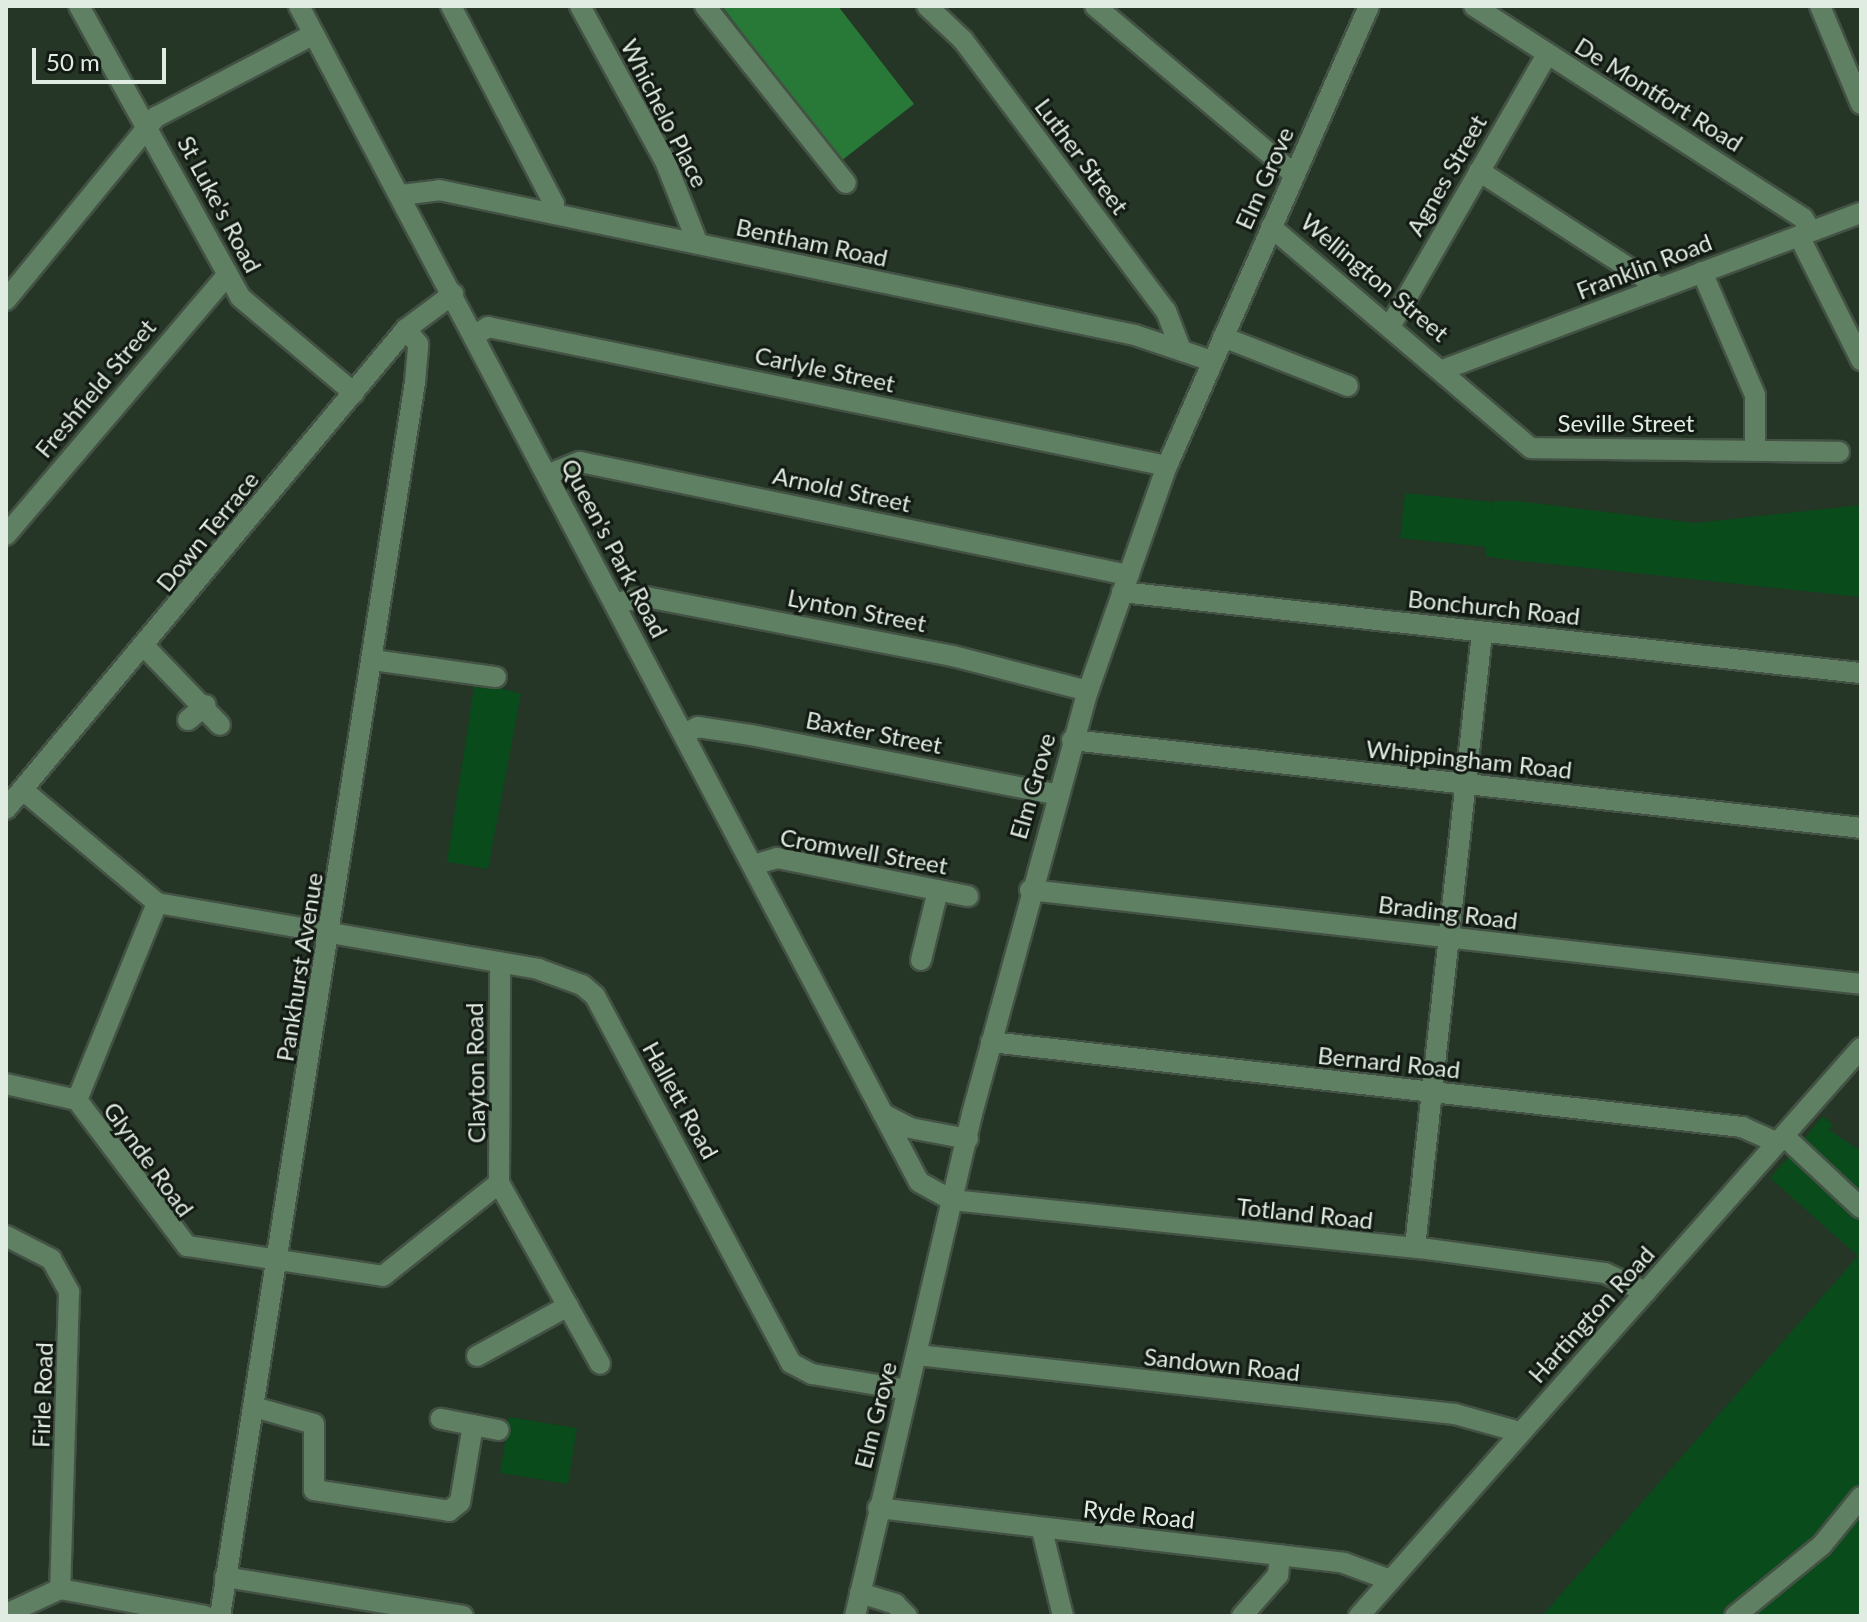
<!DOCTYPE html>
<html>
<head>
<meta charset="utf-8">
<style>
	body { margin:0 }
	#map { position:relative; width:1867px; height:1622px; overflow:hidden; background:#253526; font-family:Lato,sans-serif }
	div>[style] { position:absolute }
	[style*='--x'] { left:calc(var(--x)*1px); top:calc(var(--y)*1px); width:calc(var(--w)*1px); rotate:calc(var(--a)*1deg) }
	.green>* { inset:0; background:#094b1a }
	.water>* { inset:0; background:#287938 }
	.roads { filter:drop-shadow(2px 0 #435244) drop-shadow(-2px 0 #435244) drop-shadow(0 2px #435244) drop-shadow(0 -2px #435244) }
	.minor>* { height:20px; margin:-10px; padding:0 10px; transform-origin:10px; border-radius:10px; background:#608063 }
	span { translate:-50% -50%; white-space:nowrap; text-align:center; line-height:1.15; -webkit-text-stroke:6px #131a13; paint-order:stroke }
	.street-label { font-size:24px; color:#e0ebe1 }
	.frame { position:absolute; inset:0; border:8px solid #e0ebe1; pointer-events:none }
	.scale { position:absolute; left:32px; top:48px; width:134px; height:36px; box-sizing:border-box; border:4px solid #e0ebe1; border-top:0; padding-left:10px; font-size:24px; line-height:28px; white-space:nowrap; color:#e0ebe1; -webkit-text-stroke:6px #131a13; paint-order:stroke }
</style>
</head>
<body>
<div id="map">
	<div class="green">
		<i style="clip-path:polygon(1405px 493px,1491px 502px,1491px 509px,1493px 501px,1517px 501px,1695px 523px,1861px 505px,1861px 597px,1502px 559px,1486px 556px,1486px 547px,1400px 538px)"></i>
		<i style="clip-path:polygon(475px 681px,521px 694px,488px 869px,447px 862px)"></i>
		<i style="clip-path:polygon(1823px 1116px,1833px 1125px,1829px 1130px,1861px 1151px,1861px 1616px,1542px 1616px,1858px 1256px,1770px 1178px)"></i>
		<i style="clip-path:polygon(509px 1417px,577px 1428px,568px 1484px,500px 1473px)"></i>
	</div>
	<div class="water">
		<i style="clip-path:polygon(722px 6px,838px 6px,914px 104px,841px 161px)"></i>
	</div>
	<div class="roads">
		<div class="minor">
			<i style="--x:79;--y:6;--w:333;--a:61"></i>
			<i style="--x:240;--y:297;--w:149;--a:40.1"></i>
			<i style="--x:299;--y:6;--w:1329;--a:62.2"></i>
			<i style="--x:919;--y:1182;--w:38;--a:29"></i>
			<i style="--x:952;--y:1200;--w:470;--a:5.9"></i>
			<i style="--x:1420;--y:1248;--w:187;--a:7.7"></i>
			<i style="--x:1605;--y:1273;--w:45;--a:24.9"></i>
			<i style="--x:451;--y:6;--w:223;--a:62.5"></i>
			<i style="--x:554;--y:204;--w:9;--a:103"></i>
			<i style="--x:580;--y:6;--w:177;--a:61.3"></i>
			<i style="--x:665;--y:161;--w:89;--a:68.3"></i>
			<i style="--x:705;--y:6;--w:226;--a:51.5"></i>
			<i style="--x:927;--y:6;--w:50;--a:43.4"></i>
			<i style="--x:963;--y:40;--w:339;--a:53.2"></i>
			<i style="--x:1166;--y:311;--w:39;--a:69"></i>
			<i style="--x:1095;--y:6;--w:260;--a:40.2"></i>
			<i style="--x:1474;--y:6;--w:391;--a:32.8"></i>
			<i style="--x:1803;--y:218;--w:15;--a:58"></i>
			<i style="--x:1820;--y:6;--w:106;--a:67.3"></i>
			<i style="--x:1479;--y:171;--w:216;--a:32.9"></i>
			<i style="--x:401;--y:195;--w:38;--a:-7"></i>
			<i style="--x:439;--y:190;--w:711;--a:11.77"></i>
			<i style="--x:1135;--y:335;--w:81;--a:18.7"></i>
			<i style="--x:1271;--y:227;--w:341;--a:40.4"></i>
			<i style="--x:1531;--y:448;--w:308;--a:0.7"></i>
			<i style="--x:1799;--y:236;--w:139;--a:63.4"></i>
			<i style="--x:1702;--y:272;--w:134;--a:66.7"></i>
			<i style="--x:1755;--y:395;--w:55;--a:90"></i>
			<i style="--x:6;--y:300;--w:237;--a:-50.7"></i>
			<i style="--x:156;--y:117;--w:178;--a:-27.7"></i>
			<i style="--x:1392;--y:323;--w:310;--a:-60"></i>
			<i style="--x:474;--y:336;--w:17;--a:-33"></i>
			<i style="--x:488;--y:327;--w:693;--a:11.57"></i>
			<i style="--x:1223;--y:337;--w:134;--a:21.4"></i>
			<i style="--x:1445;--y:369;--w:444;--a:-20.6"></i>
			<i style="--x:547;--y:475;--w:35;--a:-22"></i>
			<i style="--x:580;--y:462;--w:560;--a:11.65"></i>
			<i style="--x:6;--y:535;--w:341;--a:-49.6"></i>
			<i style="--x:1122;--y:592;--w:743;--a:6.26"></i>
			<i style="--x:615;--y:603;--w:32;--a:-11"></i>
			<i style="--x:646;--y:597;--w:313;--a:10.9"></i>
			<i style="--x:953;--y:656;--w:139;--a:14.5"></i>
			<i style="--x:145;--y:647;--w:108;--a:46.1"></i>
			<i style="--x:373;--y:660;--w:124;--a:7.9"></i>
			<i style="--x:188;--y:720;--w:23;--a:-40"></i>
			<i style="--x:684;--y:734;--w:16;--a:-27"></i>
			<i style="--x:698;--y:727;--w:54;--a:8.6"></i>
			<i style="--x:751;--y:735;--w:310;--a:11"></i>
			<i style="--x:1072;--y:740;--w:794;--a:6.36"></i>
			<i style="--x:23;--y:790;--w:175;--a:40.1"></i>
			<i style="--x:157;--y:903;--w:387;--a:9.8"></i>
			<i style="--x:538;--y:969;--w:47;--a:20"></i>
			<i style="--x:582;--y:985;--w:17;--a:40"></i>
			<i style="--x:595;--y:996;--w:416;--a:61.9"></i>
			<i style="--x:791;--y:1363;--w:24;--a:28"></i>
			<i style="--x:812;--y:1374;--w:97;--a:9.5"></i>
			<i style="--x:6;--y:809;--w:625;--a:-50.19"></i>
			<i style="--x:406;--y:329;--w:59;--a:-36.7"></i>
			<i style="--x:753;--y:865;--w:25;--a:-16"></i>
			<i style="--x:777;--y:858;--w:195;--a:11.3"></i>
			<i style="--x:1030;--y:890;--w:836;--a:6.45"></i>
			<i style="--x:921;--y:960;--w:72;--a:-76.3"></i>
			<i style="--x:991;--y:1042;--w:756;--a:6.46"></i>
			<i style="--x:1742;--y:1127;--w:39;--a:24"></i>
			<i style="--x:6;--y:1084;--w:73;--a:12.7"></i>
			<i style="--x:77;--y:1100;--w:183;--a:53"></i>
			<i style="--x:187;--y:1246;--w:198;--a:8.7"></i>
			<i style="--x:383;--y:1276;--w:149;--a:-38.7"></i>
			<i style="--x:499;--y:1183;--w:220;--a:-89.7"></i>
			<i style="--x:77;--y:1100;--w:213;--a:-67.9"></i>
			<i style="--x:883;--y:1114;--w:30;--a:27"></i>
			<i style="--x:910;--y:1128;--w:59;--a:10.7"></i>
			<i style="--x:1784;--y:1136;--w:105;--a:43.1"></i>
			<i style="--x:499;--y:1183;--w:207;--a:60.8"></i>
			<i style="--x:6;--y:1236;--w:51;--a:27.1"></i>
			<i style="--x:51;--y:1259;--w:38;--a:61"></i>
			<i style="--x:69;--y:1292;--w:297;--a:91.7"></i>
			<i style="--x:1415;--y:1247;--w:618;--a:-83.77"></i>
			<i style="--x:917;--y:1355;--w:541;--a:6.26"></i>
			<i style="--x:1455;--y:1414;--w:67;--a:15.5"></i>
			<i style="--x:477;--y:1356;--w:104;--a:-28.8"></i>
			<i style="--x:254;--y:1407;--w:62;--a:15.8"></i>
			<i style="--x:314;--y:1424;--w:66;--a:90"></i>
			<i style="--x:314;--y:1490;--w:137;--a:8.8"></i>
			<i style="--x:449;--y:1511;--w:14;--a:-39"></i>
			<i style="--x:460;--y:1502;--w:78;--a:-80.4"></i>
			<i style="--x:473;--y:1425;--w:33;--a:-169"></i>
			<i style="--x:473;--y:1425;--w:26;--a:11"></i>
			<i style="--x:878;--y:1508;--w:469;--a:6.7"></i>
			<i style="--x:1344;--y:1563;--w:49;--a:20.3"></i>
			<i style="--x:1042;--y:1530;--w:89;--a:76.3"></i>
			<i style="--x:225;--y:1577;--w:241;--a:9.3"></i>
			<i style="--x:860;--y:1593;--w:37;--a:17"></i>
			<i style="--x:895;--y:1604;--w:17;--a:45"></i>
			<i style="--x:6;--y:1614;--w:60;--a:-24.8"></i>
			<i style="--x:60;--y:1589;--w:147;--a:10.5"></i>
			<i style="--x:220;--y:1616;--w:1249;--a:-81.02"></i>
			<i style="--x:415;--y:382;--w:38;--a:-85"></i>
			<i style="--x:418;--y:344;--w:19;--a:-129"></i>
			<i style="--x:855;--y:1616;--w:515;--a:-76.88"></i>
			<i style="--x:972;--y:1114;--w:439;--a:-74.7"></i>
			<i style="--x:1088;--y:691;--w:238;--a:-70.7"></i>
			<i style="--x:1167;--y:466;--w:502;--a:-66.29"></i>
			<i style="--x:1242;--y:1616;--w:55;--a:-48.7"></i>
			<i style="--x:1278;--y:1575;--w:20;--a:-84"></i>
			<i style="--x:1359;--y:1616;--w:758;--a:-48.53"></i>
			<i style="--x:1735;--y:1616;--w:112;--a:-39.2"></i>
			<i style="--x:1822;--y:1545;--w:62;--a:-50.9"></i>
		</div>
	</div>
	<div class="street-label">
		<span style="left:1659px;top:94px;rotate:32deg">De Montfort Road</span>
		<span style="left:665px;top:113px;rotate:63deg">Whichelo Place</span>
		<span style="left:1082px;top:156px;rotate:53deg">Luther Street</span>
		<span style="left:1446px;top:175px;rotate:-60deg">Agnes Street</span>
		<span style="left:1264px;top:178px;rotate:-66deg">Elm Grove</span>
		<span style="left:220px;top:204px;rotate:62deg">St Luke's Road</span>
		<span style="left:812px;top:242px;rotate:12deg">Bentham Road</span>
		<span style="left:1644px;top:266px;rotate:-21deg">Franklin Road</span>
		<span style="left:1375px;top:277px;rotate:40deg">Wellington Street</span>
		<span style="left:825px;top:369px;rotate:12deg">Carlyle Street</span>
		<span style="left:95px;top:388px;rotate:-50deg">Freshfield Street</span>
		<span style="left:1626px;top:423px">Seville Street</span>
		<span style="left:842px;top:489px;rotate:12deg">Arnold Street</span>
		<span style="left:207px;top:531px;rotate:-51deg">Down Terrace</span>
		<span style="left:615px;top:548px;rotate:62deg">Queen's Park Road</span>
		<span style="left:1494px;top:607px;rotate:6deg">Bonchurch Road</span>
		<span style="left:857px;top:610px;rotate:11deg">Lynton Street</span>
		<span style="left:874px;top:732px;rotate:11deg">Baxter Street</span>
		<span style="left:1469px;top:759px;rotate:6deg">Whippingham Road</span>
		<span style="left:1032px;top:786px;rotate:-74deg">Elm Grove</span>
		<span style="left:864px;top:851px;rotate:10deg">Cromwell Street</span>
		<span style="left:1448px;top:912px;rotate:7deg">Brading Road</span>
		<span style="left:299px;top:967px;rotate:-81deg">Pankhurst Avenue</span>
		<span style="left:1389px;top:1062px;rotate:6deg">Bernard Road</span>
		<span style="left:475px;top:1073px;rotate:-91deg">Clayton Road</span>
		<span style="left:681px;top:1100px;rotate:61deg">Hallett Road</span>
		<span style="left:149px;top:1159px;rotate:54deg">Glynde Road</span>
		<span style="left:1305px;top:1213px;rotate:6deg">Totland Road</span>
		<span style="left:1591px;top:1314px;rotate:-48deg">Hartington Road</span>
		<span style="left:1222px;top:1364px;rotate:6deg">Sandown Road</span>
		<span style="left:42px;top:1395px;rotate:-88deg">Firle Road</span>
		<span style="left:875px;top:1415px;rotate:-76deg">Elm Grove</span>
		<span style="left:1139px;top:1514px;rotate:6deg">Ryde Road</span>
	</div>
	<div class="frame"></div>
	<div class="scale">50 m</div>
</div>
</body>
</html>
